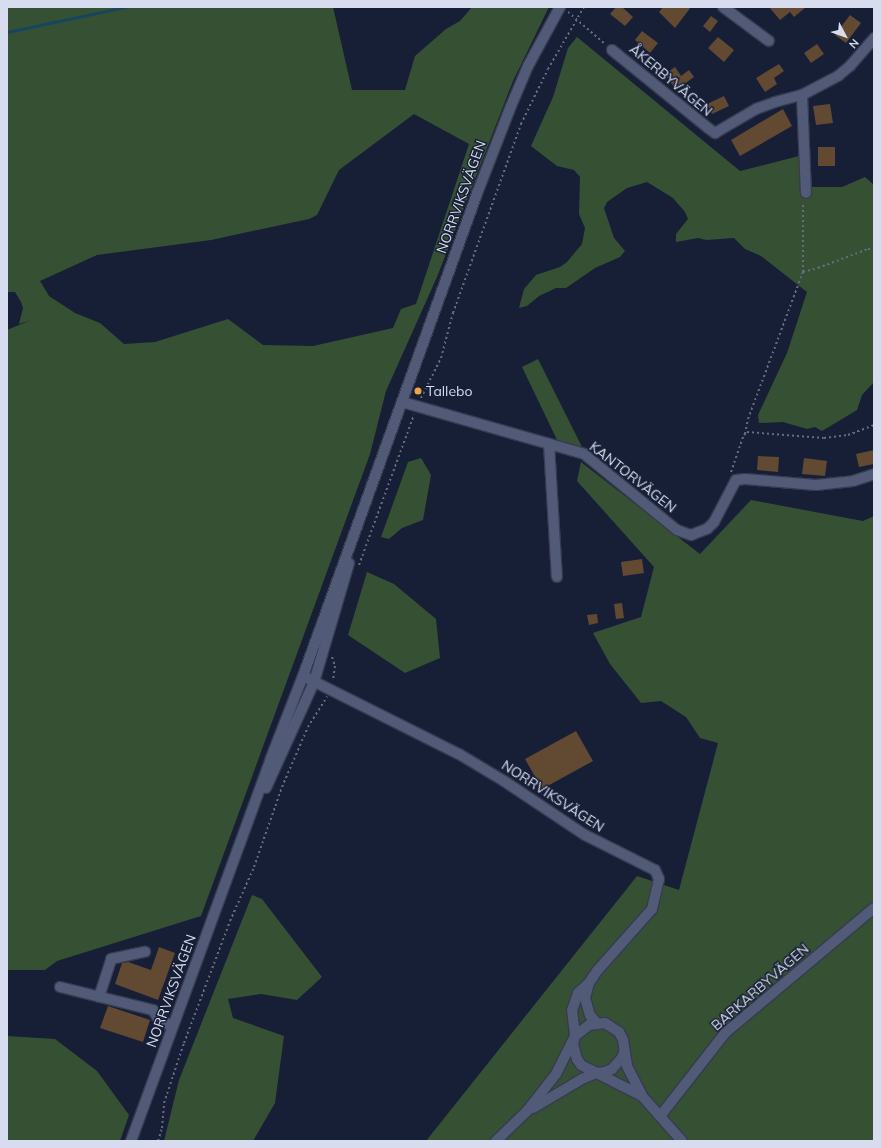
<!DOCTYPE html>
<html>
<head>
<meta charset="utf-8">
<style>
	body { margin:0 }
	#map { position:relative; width:881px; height:1148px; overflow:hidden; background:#171f37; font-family:Mulish,sans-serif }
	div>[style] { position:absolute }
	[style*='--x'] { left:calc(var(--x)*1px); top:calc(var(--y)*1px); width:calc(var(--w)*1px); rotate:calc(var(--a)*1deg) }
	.green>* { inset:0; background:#365033 }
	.stream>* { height:3px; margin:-1.5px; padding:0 1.5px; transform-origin:1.5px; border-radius:1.5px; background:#15465e }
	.building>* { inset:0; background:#614932 }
	.path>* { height:2px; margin-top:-1px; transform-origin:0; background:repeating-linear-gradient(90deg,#656c81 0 2px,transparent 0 5px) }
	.roads { filter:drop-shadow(1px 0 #373b50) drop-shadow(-1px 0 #373b50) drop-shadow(0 1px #373b50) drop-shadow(0 -1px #373b50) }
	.minor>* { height:10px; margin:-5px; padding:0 5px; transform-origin:5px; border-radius:5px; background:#515a77 }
	.dots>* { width:11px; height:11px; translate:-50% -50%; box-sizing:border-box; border:2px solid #171f37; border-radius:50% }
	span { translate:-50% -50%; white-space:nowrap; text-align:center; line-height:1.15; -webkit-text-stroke:3px #171f37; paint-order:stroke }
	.street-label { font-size:14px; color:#d7ddee }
	.poi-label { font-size:14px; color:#d7ddee }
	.left { translate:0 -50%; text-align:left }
	.frame { position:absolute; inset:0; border:8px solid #d7ddee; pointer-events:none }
	.north { position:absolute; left:825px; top:16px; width:40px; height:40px; -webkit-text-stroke:3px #171f37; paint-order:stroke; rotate:131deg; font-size:11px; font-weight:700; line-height:16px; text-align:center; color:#d7ddee }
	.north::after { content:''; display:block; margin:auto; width:14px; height:18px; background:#d7ddee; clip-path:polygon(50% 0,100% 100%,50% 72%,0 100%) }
</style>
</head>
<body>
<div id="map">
	<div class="green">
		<i style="clip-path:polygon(evenodd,7px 7px,333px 7px,352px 90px,405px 90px,415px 56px,446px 29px,460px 21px,472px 7px,549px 7px,513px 81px,437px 277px,386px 391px,370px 454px,201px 916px,57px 961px,45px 970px,7px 970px,7px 330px,31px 320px,19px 324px,23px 308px,21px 302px,15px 292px,7px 292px,7px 7px,414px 114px,469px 144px,416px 304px,401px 309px,393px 328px,313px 346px,263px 345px,228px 319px,155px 342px,124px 344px,100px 323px,75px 313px,49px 296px,40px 281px,97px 255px,211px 240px,309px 219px,317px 215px,339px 170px,414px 114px)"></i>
		<i style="clip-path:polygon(577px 37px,740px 171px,799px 156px,803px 187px,842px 187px,865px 177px,874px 185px,874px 382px,862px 395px,857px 410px,822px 431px,815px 427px,807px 429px,783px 422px,759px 423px,758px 415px,787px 353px,807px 292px,761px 256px,745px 249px,734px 238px,706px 240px,698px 238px,676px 242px,676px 234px,688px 219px,685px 212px,673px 198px,647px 182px,627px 188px,607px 202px,604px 208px,614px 238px,625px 251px,620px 257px,595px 268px,566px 288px,556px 288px,539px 296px,527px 306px,519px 308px,524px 289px,536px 275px,560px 267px,567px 262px,582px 244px,585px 228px,579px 214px,580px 177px,574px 170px,557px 166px,531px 146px,553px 97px,568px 48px)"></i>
		<i style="clip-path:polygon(538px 359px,583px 449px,560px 446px,522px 367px)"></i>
		<i style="clip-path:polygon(421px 458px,431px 475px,423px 520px,402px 528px,389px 539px,381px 537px,408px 462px)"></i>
		<i style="clip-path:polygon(581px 462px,700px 554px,751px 500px,863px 521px,874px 516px,874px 1141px,426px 1141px,637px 876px,679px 890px,718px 743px,700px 738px,686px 717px,661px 701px,641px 703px,610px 664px,593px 633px,641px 617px,654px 567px,577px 481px)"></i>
		<i style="clip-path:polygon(367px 572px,394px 584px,436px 619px,440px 658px,405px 673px,348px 635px)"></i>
		<i style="clip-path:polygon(252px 895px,262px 899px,322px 977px,297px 1000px,261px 994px,228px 999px,233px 1018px,284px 1036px,275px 1103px,253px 1141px,164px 1141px,179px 1080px)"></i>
		<i style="clip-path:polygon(7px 1036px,55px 1039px,97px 1071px,129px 1115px,120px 1141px,7px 1141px)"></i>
	</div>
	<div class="stream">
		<i style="--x:7;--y:32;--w:121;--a:-12"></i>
	</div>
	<div class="building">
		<i style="clip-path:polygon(616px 7px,622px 7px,633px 17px,625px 26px,610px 14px)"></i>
		<i style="clip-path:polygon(663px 7px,691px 7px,675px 28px,659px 12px)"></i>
		<i style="clip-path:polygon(769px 7px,806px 7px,794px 17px,790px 12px,780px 20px)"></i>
		<i style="clip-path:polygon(850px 15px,861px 23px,846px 43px,835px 35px)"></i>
		<i style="clip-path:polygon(711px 16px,718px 21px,710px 32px,703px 26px)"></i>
		<i style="clip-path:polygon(642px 31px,658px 43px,650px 53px,635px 40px)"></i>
		<i style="clip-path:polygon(718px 37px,734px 50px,724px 62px,708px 48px)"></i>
		<i style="clip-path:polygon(817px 44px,824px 54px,811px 63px,804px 53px)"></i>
		<i style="clip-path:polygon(779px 64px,784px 71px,774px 78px,777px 84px,765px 92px,756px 78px)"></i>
		<i style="clip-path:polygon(675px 67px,681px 76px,689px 70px,694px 77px,676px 90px,665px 74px)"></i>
		<i style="clip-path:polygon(724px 96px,729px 106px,712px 114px,707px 104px)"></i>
		<i style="clip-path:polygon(830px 104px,833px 123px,816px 125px,813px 106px)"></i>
		<i style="clip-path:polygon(783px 109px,792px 126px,740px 156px,731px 140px)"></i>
		<i style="clip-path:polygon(818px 147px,835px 147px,835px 166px,818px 166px)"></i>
		<i style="clip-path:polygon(874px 450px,874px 464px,859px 467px,856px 454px)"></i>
		<i style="clip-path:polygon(758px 456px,779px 457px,778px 472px,757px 470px)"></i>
		<i style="clip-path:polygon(804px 458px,827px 461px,825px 476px,802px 474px)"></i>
		<i style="clip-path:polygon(642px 559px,644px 573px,623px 576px,621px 562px)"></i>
		<i style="clip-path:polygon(622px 603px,624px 618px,616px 619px,614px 604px)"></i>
		<i style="clip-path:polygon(597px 614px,598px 623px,589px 625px,587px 615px)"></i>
		<i style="clip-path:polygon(576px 731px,593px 761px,542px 789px,525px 759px)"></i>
		<i style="clip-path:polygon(159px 947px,175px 953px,158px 1000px,115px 984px,122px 963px,128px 962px,151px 970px)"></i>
		<i style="clip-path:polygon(108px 1006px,150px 1020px,143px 1042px,100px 1028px)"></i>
	</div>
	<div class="path">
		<i style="--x:568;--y:12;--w:49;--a:40.9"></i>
		<i style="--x:803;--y:272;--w:16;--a:-15"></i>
		<i style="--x:818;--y:268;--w:53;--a:-20.8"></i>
		<i style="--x:868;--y:249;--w:6;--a:0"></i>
		<i style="--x:421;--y:398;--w:45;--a:-63.4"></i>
		<i style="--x:441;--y:358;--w:47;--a:-75.1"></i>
		<i style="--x:453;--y:313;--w:201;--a:-70.2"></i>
		<i style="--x:521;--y:124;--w:61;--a:-63.9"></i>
		<i style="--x:548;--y:69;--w:72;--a:-59.9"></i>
		<i style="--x:745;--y:434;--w:15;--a:-79"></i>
		<i style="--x:748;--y:419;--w:157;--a:-69.5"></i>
		<i style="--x:803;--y:272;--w:70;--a:-90"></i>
		<i style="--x:731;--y:472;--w:39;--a:-71"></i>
		<i style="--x:744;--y:435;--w:4;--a:-45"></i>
		<i style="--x:747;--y:432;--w:77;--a:4.5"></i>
		<i style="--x:824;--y:438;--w:24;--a:-7"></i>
		<i style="--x:848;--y:435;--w:28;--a:-21"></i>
		<i style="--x:359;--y:565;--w:160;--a:-69.9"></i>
		<i style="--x:332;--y:657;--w:9;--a:72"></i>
		<i style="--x:335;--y:666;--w:14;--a:98"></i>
		<i style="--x:158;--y:1141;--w:14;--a:-73"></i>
		<i style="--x:162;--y:1128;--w:25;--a:-85"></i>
		<i style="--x:164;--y:1103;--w:63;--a:-71.6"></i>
		<i style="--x:184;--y:1043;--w:130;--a:-69.3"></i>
		<i style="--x:230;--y:921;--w:59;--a:-66"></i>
		<i style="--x:254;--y:867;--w:85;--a:-70.7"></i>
		<i style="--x:282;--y:787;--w:65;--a:-66.6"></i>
		<i style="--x:308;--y:727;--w:36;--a:-58"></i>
	</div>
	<div class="roads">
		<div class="minor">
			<i style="--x:723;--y:7;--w:57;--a:36.5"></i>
			<i style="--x:612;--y:50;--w:124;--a:39.1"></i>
			<i style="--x:708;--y:128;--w:9;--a:36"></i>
			<i style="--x:715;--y:133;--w:48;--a:-30.3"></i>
			<i style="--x:756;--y:109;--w:20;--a:-20"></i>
			<i style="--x:775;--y:102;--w:28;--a:-15"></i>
			<i style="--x:802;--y:95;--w:41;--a:-27.8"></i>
			<i style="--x:838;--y:76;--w:16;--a:-40"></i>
			<i style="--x:850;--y:66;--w:37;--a:-49"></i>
			<i style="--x:802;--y:95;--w:98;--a:87.7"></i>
			<i style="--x:402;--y:402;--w:189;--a:15.9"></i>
			<i style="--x:584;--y:454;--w:120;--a:39.3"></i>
			<i style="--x:677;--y:530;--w:15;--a:20"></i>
			<i style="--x:691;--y:535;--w:17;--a:-21"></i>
			<i style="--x:707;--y:529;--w:10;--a:-45"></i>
			<i style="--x:714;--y:522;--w:47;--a:-62.4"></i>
			<i style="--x:736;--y:480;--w:9;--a:-6"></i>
			<i style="--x:745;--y:479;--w:71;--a:4.8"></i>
			<i style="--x:816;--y:485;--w:37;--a:-6"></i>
			<i style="--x:853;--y:481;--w:22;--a:-18"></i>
			<i style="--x:549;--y:444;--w:133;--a:86.6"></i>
			<i style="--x:303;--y:676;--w:174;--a:26.6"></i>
			<i style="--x:459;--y:754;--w:52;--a:31"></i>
			<i style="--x:504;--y:781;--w:97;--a:33.7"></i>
			<i style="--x:585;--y:835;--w:78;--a:26.6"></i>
			<i style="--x:655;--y:870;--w:10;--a:66"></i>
			<i style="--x:659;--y:879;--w:31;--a:103"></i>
			<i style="--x:652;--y:909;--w:83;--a:131.6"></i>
			<i style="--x:597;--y:971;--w:14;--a:124"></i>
			<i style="--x:589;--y:983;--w:15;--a:138"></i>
			<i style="--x:578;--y:993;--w:18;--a:109"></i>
			<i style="--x:572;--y:1010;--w:26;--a:83"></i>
			<i style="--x:575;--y:1036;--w:8;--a:104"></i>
			<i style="--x:573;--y:1044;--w:16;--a:75"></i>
			<i style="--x:577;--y:1059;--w:7;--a:56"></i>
			<i style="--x:581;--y:1065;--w:68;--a:26.9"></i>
			<i style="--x:642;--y:1096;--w:60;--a:48.4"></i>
			<i style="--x:266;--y:788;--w:116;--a:-65.6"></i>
			<i style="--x:314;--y:682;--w:124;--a:-73.6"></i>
			<i style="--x:589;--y:983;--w:16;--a:105"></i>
			<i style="--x:585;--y:998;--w:18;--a:74"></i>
			<i style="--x:590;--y:1015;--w:11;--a:49"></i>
			<i style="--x:60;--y:987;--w:96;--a:13.9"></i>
			<i style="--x:153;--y:1010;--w:8;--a:60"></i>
			<i style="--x:157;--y:1017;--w:18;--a:34"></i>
			<i style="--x:99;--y:997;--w:40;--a:-72"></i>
			<i style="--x:111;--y:959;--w:35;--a:-12"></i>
			<i style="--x:533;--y:1108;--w:57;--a:-30.6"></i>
			<i style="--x:582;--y:1079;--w:15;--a:-23"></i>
			<i style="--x:596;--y:1073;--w:9;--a:-6"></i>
			<i style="--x:605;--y:1072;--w:8;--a:-23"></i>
			<i style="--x:612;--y:1069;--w:15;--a:-48"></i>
			<i style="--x:622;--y:1058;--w:6;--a:-72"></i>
			<i style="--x:661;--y:1115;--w:104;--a:-52"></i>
			<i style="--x:725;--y:1033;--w:194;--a:-40"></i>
			<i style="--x:131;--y:1141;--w:408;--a:-69.9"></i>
			<i style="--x:271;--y:758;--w:88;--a:-68.7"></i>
			<i style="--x:303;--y:676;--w:516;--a:-70.16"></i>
			<i style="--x:478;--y:191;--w:91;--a:-68.8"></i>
			<i style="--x:511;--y:106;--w:43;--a:-67"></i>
			<i style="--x:528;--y:66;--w:67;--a:-61.5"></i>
			<i style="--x:496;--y:1141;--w:43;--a:-44.1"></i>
			<i style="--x:527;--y:1111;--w:47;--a:-51.9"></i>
			<i style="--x:556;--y:1074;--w:42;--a:-63.4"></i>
			<i style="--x:575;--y:1036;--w:18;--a:-38"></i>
			<i style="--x:589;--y:1025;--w:16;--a:-7"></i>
			<i style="--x:605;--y:1023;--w:17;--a:33"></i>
			<i style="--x:619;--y:1032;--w:9;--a:63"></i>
			<i style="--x:623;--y:1040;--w:26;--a:81"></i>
			<i style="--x:627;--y:1066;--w:34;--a:63"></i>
		</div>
	</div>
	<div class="dots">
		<i style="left:418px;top:391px;background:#f1a540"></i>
	</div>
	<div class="street-label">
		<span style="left:671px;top:80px;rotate:40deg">ÅKERBYVÄGEN</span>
		<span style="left:461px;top:197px;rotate:-70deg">NORRVIKSVÄGEN</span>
		<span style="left:633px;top:477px;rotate:38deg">KANTORVÄGEN</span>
		<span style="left:553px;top:796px;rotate:33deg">NORRVIKSVÄGEN</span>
		<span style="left:760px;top:987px;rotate:-41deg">BARKARBYVÄGEN</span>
		<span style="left:171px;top:991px;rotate:-70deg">NORRVIKSVÄGEN</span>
	</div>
	<div class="poi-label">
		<span class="left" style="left:426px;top:391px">Tallebo</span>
	</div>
	<div class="frame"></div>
	<div class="north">N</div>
</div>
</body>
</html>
